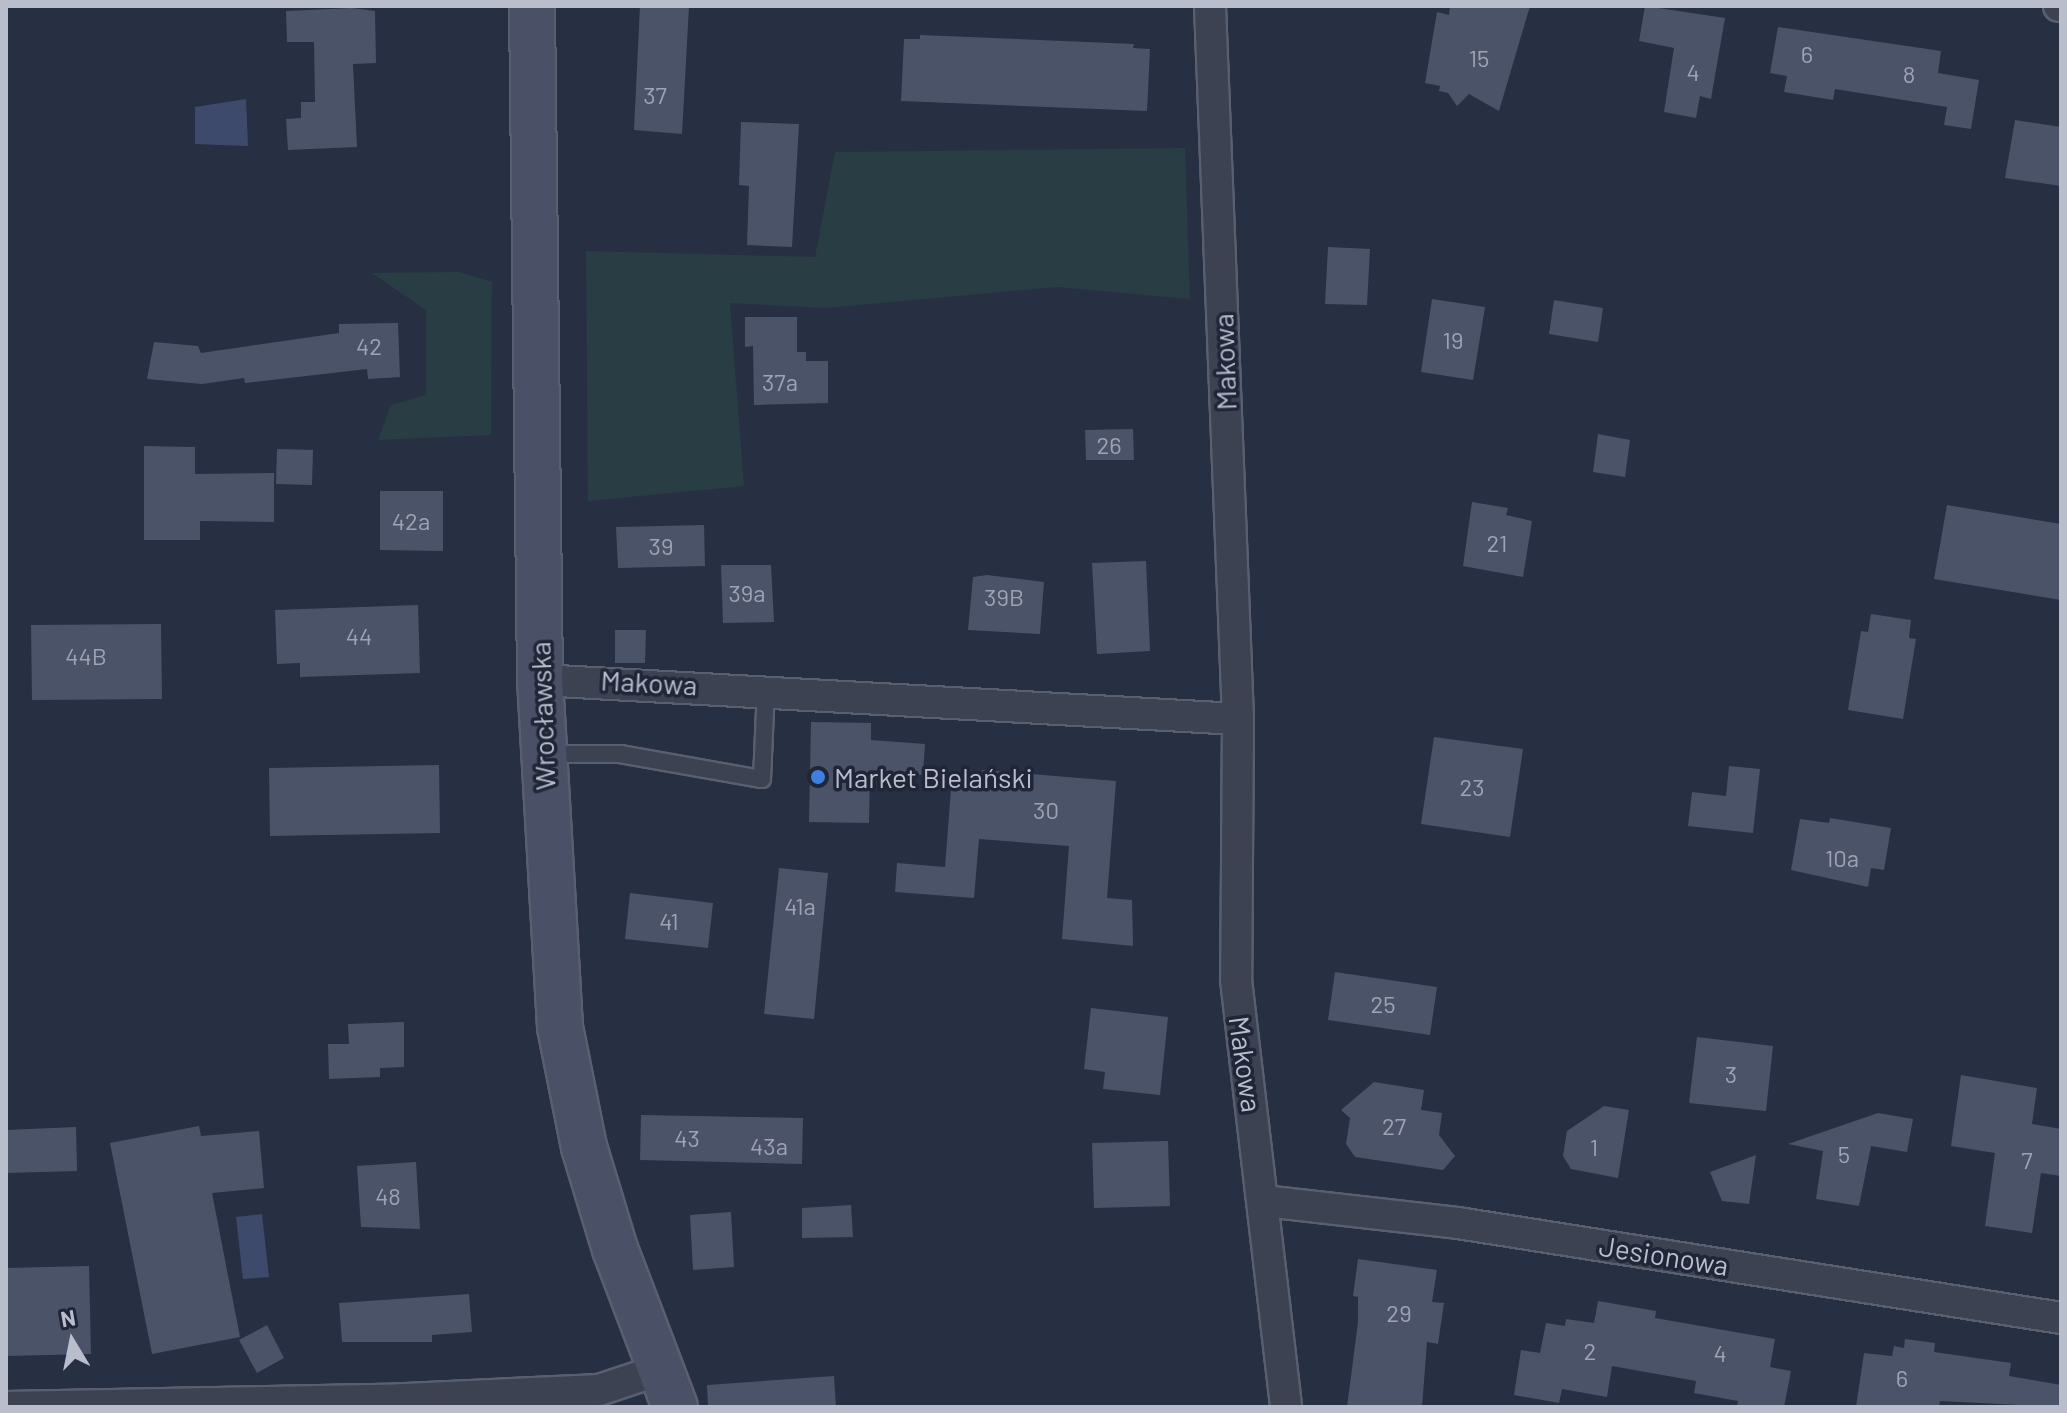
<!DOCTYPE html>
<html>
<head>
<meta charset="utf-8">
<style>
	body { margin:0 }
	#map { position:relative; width:2067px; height:1413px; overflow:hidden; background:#272f43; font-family:Barlow,sans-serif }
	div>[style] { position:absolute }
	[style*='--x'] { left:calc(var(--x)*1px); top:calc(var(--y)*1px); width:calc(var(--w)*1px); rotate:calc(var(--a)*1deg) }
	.green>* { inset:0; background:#293d44 }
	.water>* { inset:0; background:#3e4a6b }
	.building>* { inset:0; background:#4b5369 }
	.roads { filter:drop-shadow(2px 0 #5a5f70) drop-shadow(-2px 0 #5a5f70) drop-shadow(0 2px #5a5f70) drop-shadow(0 -2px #5a5f70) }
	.service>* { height:16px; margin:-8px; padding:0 8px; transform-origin:8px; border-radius:8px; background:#3c4252 }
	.minor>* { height:30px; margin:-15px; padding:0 15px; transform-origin:15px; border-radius:15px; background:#3c4252 }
	.secondary>* { height:44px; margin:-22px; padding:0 22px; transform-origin:22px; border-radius:22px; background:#4a5065 }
	.dots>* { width:22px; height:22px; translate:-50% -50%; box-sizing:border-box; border:4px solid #202638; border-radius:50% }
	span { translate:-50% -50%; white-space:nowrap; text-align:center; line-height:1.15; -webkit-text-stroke:7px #202638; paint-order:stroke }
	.number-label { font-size:24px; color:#9ea2b3 }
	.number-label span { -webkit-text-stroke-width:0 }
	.street-label { font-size:28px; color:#b9bdcc }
	.poi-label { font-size:28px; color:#b9bdcc }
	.left { translate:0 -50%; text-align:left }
	.frame { position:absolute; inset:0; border:8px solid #b9bdcc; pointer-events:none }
	.north { position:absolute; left:32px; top:1301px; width:80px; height:80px; -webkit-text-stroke:6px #202638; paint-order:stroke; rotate:350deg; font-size:22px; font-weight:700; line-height:32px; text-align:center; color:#b9bdcc }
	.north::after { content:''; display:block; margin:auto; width:28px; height:36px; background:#b9bdcc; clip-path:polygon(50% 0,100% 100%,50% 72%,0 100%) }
</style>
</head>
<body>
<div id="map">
	<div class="green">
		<i style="clip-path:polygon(1185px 148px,1190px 299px,1057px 287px,826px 308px,730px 303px,744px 486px,588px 501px,586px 251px,815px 257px,835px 152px)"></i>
		<i style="clip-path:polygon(459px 272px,492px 282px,491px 435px,378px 440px,391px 405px,426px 395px,426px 310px,372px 273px)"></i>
	</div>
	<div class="water">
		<i style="clip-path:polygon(246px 99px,248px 146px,195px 144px,195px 107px)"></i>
		<i style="clip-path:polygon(262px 1214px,269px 1277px,243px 1279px,236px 1217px)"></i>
	</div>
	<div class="building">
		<i style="clip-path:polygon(640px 6px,689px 6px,682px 134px,634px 130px)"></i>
		<i style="clip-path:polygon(1450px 6px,1530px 6px,1499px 111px,1469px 94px,1457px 106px,1448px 93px,1439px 91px,1440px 86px,1425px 83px,1437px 12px,1449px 15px)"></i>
		<i style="clip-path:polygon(1645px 6px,1725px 18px,1711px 99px,1700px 96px,1696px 118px,1664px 112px,1674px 48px,1639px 41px)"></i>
		<i style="clip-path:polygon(352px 8px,375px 11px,376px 63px,353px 64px,357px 147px,288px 150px,286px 119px,301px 118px,301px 102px,315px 102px,314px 42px,287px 42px,286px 11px)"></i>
		<i style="clip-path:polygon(1778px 27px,1941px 51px,1938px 73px,1979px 80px,1971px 129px,1944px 125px,1947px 107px,1835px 89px,1833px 100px,1784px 92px,1787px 76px,1770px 73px)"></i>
		<i style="clip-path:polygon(920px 35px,1134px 44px,1133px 48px,1150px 49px,1147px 111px,901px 101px,904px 39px,920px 39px)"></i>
		<i style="clip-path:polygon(2015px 120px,2061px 127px,2061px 186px,2005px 178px)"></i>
		<i style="clip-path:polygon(741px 122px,799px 124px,792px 247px,747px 245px,749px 186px,739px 185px)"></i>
		<i style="clip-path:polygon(1328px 247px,1370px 249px,1367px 305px,1325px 304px)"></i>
		<i style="clip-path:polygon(1432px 299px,1485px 307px,1473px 380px,1421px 372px)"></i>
		<i style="clip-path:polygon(1554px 300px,1603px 308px,1598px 342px,1549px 334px)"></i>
		<i style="clip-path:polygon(745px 317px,797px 317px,797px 352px,806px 352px,806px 361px,828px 361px,828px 403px,754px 405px,753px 346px,745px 347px)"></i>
		<i style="clip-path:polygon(398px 323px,400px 377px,368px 379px,367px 369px,245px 383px,244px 378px,202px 384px,147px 379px,154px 342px,198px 346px,201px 353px,339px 333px,339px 324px)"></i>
		<i style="clip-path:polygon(1133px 429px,1134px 460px,1086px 460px,1085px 430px)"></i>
		<i style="clip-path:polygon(1598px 434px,1630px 440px,1625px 477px,1593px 472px)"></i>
		<i style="clip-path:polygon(144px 446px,195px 447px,195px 474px,274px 473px,274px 522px,200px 521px,200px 540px,144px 540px)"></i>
		<i style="clip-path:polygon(277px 449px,313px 450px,312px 485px,276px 484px)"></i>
		<i style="clip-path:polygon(380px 491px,443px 491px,443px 551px,380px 550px)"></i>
		<i style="clip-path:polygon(1472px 502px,1508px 508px,1506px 515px,1532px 521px,1523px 577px,1463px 566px)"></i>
		<i style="clip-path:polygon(1947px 505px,2061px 524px,2061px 600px,1934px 579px)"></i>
		<i style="clip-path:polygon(704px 525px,705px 566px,618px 568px,616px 527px)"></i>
		<i style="clip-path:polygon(1146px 561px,1150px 651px,1097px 654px,1092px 563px)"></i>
		<i style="clip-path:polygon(721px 565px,771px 565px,774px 622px,723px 623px)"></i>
		<i style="clip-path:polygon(987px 575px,1044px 582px,1040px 634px,968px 630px,973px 577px)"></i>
		<i style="clip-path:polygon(418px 605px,420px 673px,300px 677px,300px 663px,277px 664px,275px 610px)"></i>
		<i style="clip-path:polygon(1871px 614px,1911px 620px,1909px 638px,1916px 639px,1903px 719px,1848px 710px,1861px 631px,1868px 632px)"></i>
		<i style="clip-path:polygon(161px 624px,162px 699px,32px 700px,31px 625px)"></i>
		<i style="clip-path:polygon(615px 630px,646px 630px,645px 663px,615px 663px)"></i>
		<i style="clip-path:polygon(811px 722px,871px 723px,871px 740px,925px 744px,923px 775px,870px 770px,869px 823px,809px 822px)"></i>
		<i style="clip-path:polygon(1434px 737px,1523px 749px,1510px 837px,1421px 824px)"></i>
		<i style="clip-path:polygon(439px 765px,440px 833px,270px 836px,269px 768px)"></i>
		<i style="clip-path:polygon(1729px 766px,1760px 769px,1753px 833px,1688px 826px,1692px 792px,1726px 796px)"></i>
		<i style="clip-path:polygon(982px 770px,1116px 781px,1107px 898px,1132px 900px,1133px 946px,1062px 939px,1069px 846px,979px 839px,974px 898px,895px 892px,897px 863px,945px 867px,952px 776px,981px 779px)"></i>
		<i style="clip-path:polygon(1830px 818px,1891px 828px,1884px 870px,1871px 868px,1868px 887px,1791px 870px,1800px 819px,1829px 823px)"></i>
		<i style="clip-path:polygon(779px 868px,828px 873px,814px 1019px,764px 1014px)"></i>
		<i style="clip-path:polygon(630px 893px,713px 903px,708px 948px,625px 939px)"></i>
		<i style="clip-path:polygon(1335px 972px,1437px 987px,1430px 1035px,1328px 1020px)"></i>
		<i style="clip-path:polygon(1091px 1008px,1168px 1017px,1160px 1095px,1103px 1089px,1105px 1072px,1084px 1069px)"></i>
		<i style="clip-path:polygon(404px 1022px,404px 1067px,380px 1068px,380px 1077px,329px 1079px,328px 1044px,349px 1044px,348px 1024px)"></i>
		<i style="clip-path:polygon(1697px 1037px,1773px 1046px,1766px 1111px,1689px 1103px)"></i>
		<i style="clip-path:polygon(1961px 1075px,2037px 1088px,2032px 1124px,2061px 1129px,2061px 1176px,2041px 1173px,2032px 1233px,1985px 1226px,1995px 1153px,1951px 1146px)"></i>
		<i style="clip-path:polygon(1374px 1082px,1424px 1090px,1421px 1110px,1442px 1113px,1439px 1135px,1455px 1156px,1443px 1170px,1355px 1157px,1346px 1144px,1350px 1118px,1341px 1110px)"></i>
		<i style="clip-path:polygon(1604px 1106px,1629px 1110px,1618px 1178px,1571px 1169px,1563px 1156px,1567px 1131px)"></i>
		<i style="clip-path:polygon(1878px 1113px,1913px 1119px,1907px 1152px,1871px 1146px,1859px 1206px,1816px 1199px,1823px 1151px,1788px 1144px)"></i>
		<i style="clip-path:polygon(641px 1115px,803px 1118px,802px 1164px,640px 1160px)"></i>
		<i style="clip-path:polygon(199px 1126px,201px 1136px,259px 1131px,264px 1188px,212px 1193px,240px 1337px,152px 1354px,110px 1143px)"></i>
		<i style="clip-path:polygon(76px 1127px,77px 1171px,6px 1173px,6px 1130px)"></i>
		<i style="clip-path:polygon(1168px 1141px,1170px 1206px,1094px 1208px,1092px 1143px)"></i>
		<i style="clip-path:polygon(1756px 1155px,1749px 1204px,1722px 1201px,1710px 1172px)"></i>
		<i style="clip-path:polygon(416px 1162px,420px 1229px,361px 1227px,357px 1166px)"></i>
		<i style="clip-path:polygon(851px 1205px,853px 1237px,802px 1238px,802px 1208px)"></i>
		<i style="clip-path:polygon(731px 1212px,734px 1267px,693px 1270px,690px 1215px)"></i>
		<i style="clip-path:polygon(1358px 1259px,1437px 1270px,1432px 1302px,1444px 1303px,1438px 1344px,1427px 1342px,1422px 1407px,1347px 1407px,1358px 1322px,1358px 1297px,1353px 1296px)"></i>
		<i style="clip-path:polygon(89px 1266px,91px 1354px,6px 1356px,6px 1268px)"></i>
		<i style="clip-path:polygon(469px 1294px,472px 1332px,432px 1335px,432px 1342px,342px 1342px,339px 1303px)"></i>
		<i style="clip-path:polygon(1598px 1301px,1656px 1311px,1655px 1318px,1775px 1339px,1770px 1367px,1791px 1371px,1784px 1407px,1737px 1407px,1738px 1401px,1694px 1393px,1696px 1381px,1612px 1366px,1607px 1397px,1562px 1389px,1559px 1403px,1514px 1395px,1521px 1350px,1540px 1353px,1546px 1323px,1565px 1326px,1566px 1319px,1594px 1323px)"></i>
		<i style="clip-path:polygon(267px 1325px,284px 1358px,257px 1373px,239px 1340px)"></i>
		<i style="clip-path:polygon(1905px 1339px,1935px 1343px,1934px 1352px,2011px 1363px,2009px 1376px,2061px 1385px,2061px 1407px,1940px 1401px,1939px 1407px,1856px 1407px,1864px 1353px,1892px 1356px,1894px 1346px,1904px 1348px)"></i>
		<i style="clip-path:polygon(834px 1376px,836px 1407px,708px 1407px,707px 1385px)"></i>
	</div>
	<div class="roads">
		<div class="service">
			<i style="--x:544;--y:754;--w:76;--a:0"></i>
			<i style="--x:620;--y:754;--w:144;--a:10"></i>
			<i style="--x:762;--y:779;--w:90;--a:-87.5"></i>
		</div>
		<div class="minor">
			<i style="--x:1210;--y:6;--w:714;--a:87.75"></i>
			<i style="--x:1238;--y:719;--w:261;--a:90.4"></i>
			<i style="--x:1236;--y:980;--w:430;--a:83.3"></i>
			<i style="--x:2059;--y:6;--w:2;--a:0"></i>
			<i style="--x:540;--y:680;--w:699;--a:3.2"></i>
			<i style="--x:1265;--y:1201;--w:194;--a:6.5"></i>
			<i style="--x:1458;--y:1223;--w:610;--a:8.95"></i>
			<i style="--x:6;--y:1407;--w:378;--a:-1.1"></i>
			<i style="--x:384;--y:1400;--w:215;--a:-2.7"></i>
			<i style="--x:599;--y:1390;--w:63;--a:-18.4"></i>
		</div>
		<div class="secondary">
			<i style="--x:532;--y:6;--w:674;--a:89.32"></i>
			<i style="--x:540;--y:680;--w:348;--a:86.7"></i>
			<i style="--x:560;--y:1027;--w:122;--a:78.7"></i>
			<i style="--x:584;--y:1147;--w:107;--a:73.1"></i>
			<i style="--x:615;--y:1249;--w:169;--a:69.2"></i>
		</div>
	</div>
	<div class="dots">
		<i style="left:818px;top:777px;background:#3f7fe0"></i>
	</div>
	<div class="number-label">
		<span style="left:1807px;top:54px">6</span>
		<span style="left:1479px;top:58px">15</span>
		<span style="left:1693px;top:72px">4</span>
		<span style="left:1909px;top:74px">8</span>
		<span style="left:655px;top:95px">37</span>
		<span style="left:1453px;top:340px">19</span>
		<span style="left:369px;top:346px">42</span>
		<span style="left:780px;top:382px">37a</span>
		<span style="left:1109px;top:445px">26</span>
		<span style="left:411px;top:521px">42a</span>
		<span style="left:1497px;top:543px">21</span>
		<span style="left:661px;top:546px">39</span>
		<span style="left:747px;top:593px">39a</span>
		<span style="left:1004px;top:597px">39B</span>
		<span style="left:359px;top:636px">44</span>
		<span style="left:86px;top:656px">44B</span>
		<span style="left:1472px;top:787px">23</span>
		<span style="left:1046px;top:810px">30</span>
		<span style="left:1842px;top:858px">10a</span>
		<span style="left:800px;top:906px">41a</span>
		<span style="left:669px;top:921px">41</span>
		<span style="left:1383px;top:1004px">25</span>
		<span style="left:1731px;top:1074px">3</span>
		<span style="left:1394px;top:1126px">27</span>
		<span style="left:687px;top:1138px">43</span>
		<span style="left:769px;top:1146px">43a</span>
		<span style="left:1594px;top:1147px">1</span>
		<span style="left:1844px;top:1154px">5</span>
		<span style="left:2027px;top:1160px">7</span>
		<span style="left:388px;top:1196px">48</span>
		<span style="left:1399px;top:1313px">29</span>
		<span style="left:1590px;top:1351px">2</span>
		<span style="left:1720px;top:1353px">4</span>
		<span style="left:1902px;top:1378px">6</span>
	</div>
	<div class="street-label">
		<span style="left:1224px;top:362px;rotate:-92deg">Makowa</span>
		<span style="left:649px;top:682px;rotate:3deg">Makowa</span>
		<span style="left:542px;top:716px;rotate:-92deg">Wrocławska</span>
		<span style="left:1246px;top:1064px;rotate:82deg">Makowa</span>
		<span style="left:1664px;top:1255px;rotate:9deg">Jesionowa</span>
	</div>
	<div class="poi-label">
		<span class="left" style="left:834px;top:777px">Market Bielański</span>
	</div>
	<div class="frame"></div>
	<div class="north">N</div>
</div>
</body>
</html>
